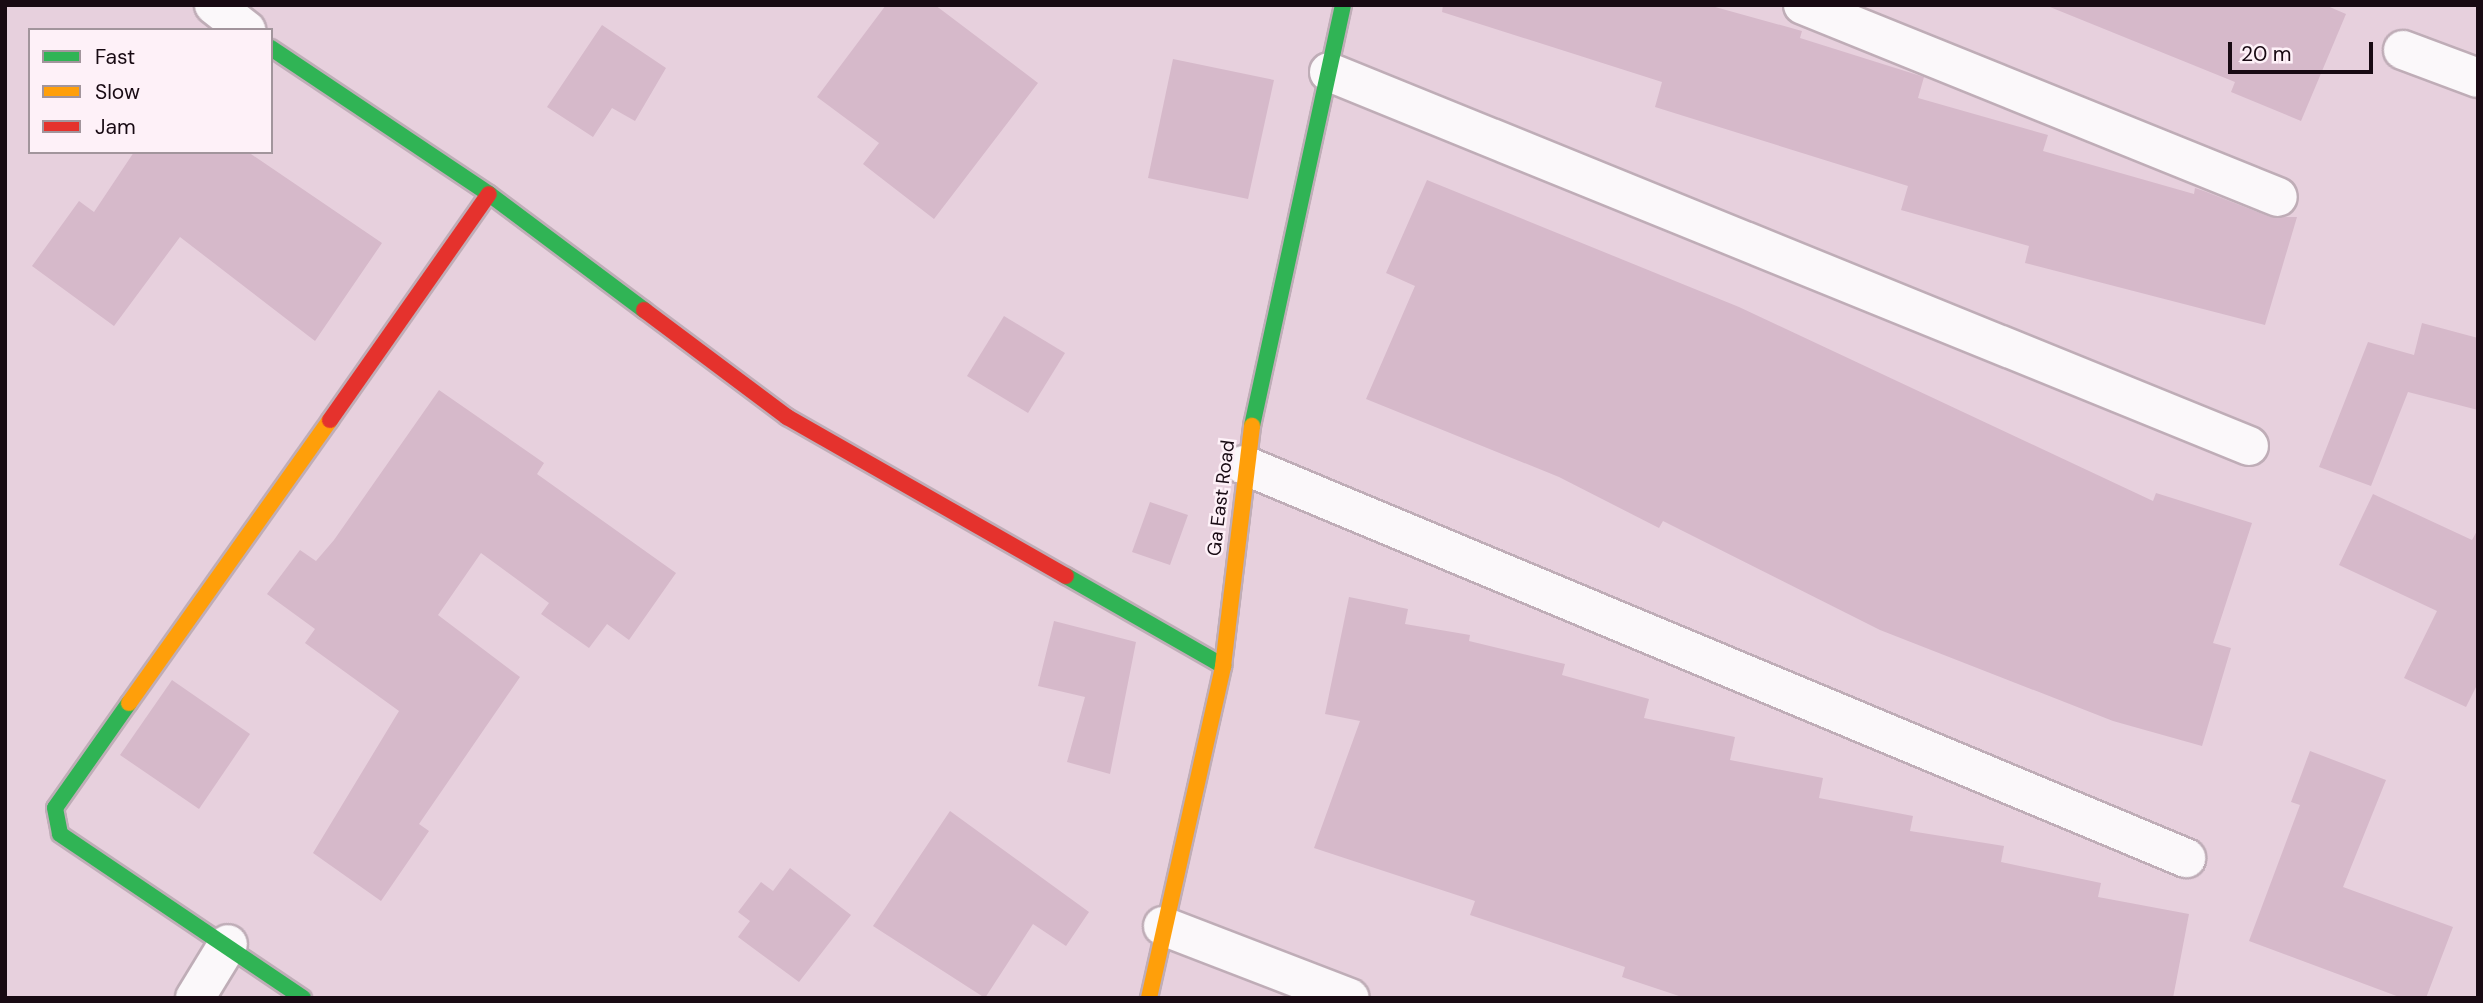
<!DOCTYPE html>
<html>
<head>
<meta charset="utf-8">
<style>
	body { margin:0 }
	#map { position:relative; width:2483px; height:1003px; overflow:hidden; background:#e7d0dd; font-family:"DM Sans",sans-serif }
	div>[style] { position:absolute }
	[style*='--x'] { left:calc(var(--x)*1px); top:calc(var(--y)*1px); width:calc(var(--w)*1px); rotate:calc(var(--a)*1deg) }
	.building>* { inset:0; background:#d6b9ca }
	.roads { filter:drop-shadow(2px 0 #bfadb7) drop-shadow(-2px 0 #bfadb7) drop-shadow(0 2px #bfadb7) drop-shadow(0 -2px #bfadb7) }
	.street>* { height:38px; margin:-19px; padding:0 19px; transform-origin:19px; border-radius:19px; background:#fbf8fa }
	.fast>* { height:16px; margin:-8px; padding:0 8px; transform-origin:8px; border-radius:8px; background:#30b455 }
	.slow>* { height:16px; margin:-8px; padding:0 8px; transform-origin:8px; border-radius:8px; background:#ff9f0a }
	.jam>* { height:16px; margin:-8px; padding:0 8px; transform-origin:8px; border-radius:8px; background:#e5322d }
	span { translate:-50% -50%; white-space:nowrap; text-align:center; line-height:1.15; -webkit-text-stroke:5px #fef1f8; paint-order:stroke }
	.street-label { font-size:19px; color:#180a13 }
	.frame { position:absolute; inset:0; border:7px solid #180a13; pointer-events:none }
	.legend { position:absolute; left:28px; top:28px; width:245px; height:126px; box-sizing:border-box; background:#fef1f8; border:2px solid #a2959c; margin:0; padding:9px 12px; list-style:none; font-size:21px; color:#180a13 }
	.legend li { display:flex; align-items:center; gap:14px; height:35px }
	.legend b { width:35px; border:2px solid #a2959c }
	.scale { position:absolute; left:2228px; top:42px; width:145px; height:32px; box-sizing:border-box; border:4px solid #180a13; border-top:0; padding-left:9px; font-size:21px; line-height:24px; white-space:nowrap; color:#180a13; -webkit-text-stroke:5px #fef1f8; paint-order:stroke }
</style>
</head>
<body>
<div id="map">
	<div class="building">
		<i style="clip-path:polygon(886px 5px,935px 5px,1038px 83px,934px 219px,863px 164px,879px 143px,817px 97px)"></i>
		<i style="clip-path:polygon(1443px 5px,1708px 5px,1802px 31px,1800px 38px,1924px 77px,1918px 98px,2048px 135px,2043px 151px,2194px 194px,2195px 188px,2204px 191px,2270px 217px,2297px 217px,2265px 325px,2025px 263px,2029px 246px,1901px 210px,1908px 186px,1655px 107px,1662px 82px,1442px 12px)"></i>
		<i style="clip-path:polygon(2045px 5px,2325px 5px,2346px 14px,2301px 121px,2231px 92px,2235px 82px)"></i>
		<i style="clip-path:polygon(602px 25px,666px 68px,635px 121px,612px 108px,593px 137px,547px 107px)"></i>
		<i style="clip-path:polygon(1173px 59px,1274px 80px,1248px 199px,1148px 178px)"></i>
		<i style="clip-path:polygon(134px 152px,248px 152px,382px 243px,315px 341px,180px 237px,114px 326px,32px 266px,79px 201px,94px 212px)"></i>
		<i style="clip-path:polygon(1427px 180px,1739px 307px,2153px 501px,2156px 493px,2252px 523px,2213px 643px,2231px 648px,2202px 746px,2113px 721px,1880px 630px,1663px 521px,1659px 528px,1559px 477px,1366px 399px,1415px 286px,1386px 273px)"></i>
		<i style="clip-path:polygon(1004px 316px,1065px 353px,1028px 413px,967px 376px)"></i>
		<i style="clip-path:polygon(2422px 323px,2478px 338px,2478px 410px,2408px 392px,2371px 486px,2319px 467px,2368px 342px,2414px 355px)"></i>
		<i style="clip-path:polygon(439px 390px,544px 463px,537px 474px,676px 573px,629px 640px,607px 624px,589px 648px,541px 614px,549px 603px,481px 553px,438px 615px,520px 677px,419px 824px,429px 831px,381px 901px,313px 853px,399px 711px,305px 643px,315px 629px,267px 594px,300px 550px,316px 561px,334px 540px)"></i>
		<i style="clip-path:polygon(2373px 494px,2472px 540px,2478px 529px,2478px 683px,2466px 707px,2404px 678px,2437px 611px,2339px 565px)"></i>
		<i style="clip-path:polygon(1150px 502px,1188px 515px,1170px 565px,1132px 552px)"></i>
		<i style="clip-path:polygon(1349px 597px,1408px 609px,1405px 624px,1470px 635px,1469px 641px,1565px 664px,1562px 675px,1649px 699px,1644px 718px,1735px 737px,1730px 760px,1823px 778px,1819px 798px,1913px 816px,1910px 831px,2004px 846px,2001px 862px,2101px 883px,2098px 897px,2189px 914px,2173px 998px,1685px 998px,1622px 977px,1625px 967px,1470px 915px,1475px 901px,1314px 848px,1360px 721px,1325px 714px)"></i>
		<i style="clip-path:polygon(1054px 621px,1136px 642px,1110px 774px,1067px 762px,1085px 697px,1038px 686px)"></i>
		<i style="clip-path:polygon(172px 680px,250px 734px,199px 809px,120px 755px)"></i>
		<i style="clip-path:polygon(2310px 751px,2386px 780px,2343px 887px,2453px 927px,2426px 998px,2402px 998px,2249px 941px,2300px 805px,2291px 802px)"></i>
		<i style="clip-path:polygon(950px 811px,1089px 912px,1066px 946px,1033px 924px,985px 998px,873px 926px)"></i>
		<i style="clip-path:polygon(790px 868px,851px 915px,799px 982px,738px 937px,750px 921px,738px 912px,761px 882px,773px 891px)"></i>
	</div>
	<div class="roads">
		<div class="street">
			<i style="--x:214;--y:5;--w:41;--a:38"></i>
			<i style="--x:1803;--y:5;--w:512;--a:22.01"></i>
			<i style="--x:2403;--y:50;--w:80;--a:20.5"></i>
			<i style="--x:1329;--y:72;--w:993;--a:22.12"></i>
			<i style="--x:1244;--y:465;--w:1021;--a:22.65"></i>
			<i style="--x:1163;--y:926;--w:200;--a:21.1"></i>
			<i style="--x:195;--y:998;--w:63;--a:-58.6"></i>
		</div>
		<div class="fast">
			<i style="--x:271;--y:48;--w:262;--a:33.8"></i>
			<i style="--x:489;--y:194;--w:194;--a:36.8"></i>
			<i style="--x:1252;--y:426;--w:431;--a:-77.8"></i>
			<i style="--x:1066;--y:576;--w:181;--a:29.8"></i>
			<i style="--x:129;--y:703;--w:128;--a:125.2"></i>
			<i style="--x:55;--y:808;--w:26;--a:79"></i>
			<i style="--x:60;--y:834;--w:293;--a:34"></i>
		</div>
		<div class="slow">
			<i style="--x:129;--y:703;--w:347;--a:-54.6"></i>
			<i style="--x:1149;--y:998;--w:340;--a:-77.4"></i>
			<i style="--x:1223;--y:666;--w:242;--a:-83.1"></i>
		</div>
		<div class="jam">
			<i style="--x:644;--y:310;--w:179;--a:36.8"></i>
			<i style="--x:787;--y:417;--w:321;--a:29.7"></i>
			<i style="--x:330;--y:420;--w:276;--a:-54.9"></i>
		</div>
	</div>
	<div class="street-label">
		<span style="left:1221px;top:498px;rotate:-83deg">Ga East Road</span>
	</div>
	<div class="frame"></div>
	<ul class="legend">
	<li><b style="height:9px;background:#30b455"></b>Fast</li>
	<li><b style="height:9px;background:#ff9f0a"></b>Slow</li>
	<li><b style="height:9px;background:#e5322d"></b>Jam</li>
	</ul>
	<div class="scale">20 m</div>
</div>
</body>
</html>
